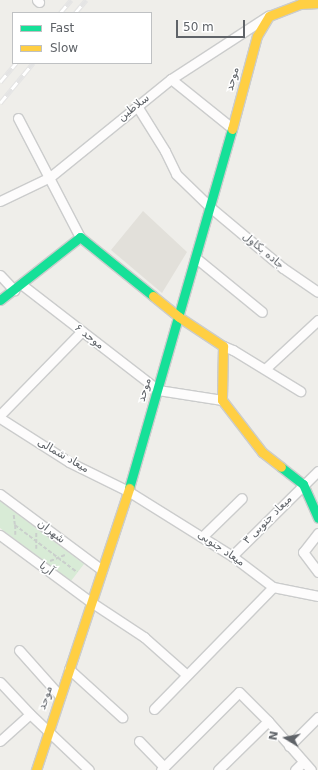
<!DOCTYPE html>
<html>
<head>
<meta charset="utf-8">
<style>
	body { margin:0 }
	#map { position:relative; width:318px; height:770px; overflow:hidden; background:#efeeea; font-family:"DejaVu Sans",Cairo,sans-serif }
	div>[style] { position:absolute }
	[style*='--x'] { left:calc(var(--x)*1px); top:calc(var(--y)*1px); width:calc(var(--w)*1px); rotate:calc(var(--a)*1deg) }
	.education>* { inset:0; background:#e2e0da }
	.green>* { inset:0; background:#d8ebd6 }
	.path>* { height:1.5px; margin-top:-0.75px; transform-origin:0; background:repeating-linear-gradient(90deg,#cacfcc 0 4px,transparent 0 6px) }
	.roads { filter:drop-shadow(1px 0 #cbcccc) drop-shadow(-1px 0 #cbcccc) drop-shadow(0 1px #cbcccc) drop-shadow(0 -1px #cbcccc) }
	.street>* { height:9px; margin:-4.5px; padding:0 4.5px; transform-origin:4.5px; border-radius:4.5px; background:#fdfcfc }
	.fast>* { height:9px; margin:-4.5px; padding:0 4.5px; transform-origin:4.5px; border-radius:4.5px; background:#16e098 }
	.slow>* { height:9px; margin:-4.5px; padding:0 4.5px; transform-origin:4.5px; border-radius:4.5px; background:#ffcf43 }
	.rail>* { height:4.5px; margin-top:-2.25px; transform-origin:0; background:repeating-linear-gradient(90deg,#fff 0 9px,#e4e4e4 0 18px); box-sizing:border-box; border-block:1px solid #e4e4e4 }
	span { translate:-50% -50%; white-space:nowrap; text-align:center; line-height:1.15; -webkit-text-stroke:3px #fff; paint-order:stroke }
	.street-label { font-size:11px; color:#5f6368 }
	.legend { position:absolute; left:12px; top:12px; width:140px; height:52px; box-sizing:border-box; background:#fff; border:1px solid #bfc1c3; margin:0; padding:5px 7px; list-style:none; font-size:12px; color:#5f6368 }
	.legend li { display:flex; align-items:center; gap:8px; height:20px }
	.legend b { width:20px; border:1px solid #bfc1c3 }
	.north { position:absolute; left:266px; top:718px; width:40px; height:40px; -webkit-text-stroke:3px #fff; paint-order:stroke; rotate:280deg; font-size:11px; font-weight:700; line-height:16px; text-align:center; color:#5f6368 }
	.north::after { content:''; display:block; margin:auto; width:14px; height:18px; background:#5f6368; clip-path:polygon(50% 0,100% 100%,50% 72%,0 100%) }
	.scale { position:absolute; left:176px; top:20px; width:69px; height:18px; box-sizing:border-box; border:2px solid #5f6368; border-top:0; padding-left:5px; font-size:12px; line-height:14px; white-space:nowrap; color:#5f6368; -webkit-text-stroke:3px #fff; paint-order:stroke }
</style>
</head>
<body>
<div id="map">
	<div class="education">
		<i style="clip-path:polygon(143px 211px,187px 252px,162px 293px,111px 250px)"></i>
	</div>
	<div class="green">
		<i style="clip-path:polygon(0 501px,84px 564px,71px 581px,0 528px)"></i>
	</div>
	<div class="path">
		<i style="--x:14;--y:515;--w:10;--a:84"></i>
		<i style="--x:15;--y:525;--w:78;--a:37.2"></i>
		<i style="--x:15;--y:535;--w:10;--a:-90"></i>
		<i style="--x:36;--y:549;--w:16;--a:-90"></i>
		<i style="--x:50;--y:561;--w:16;--a:-22"></i>
	</div>
	<div class="roads">
		<div class="street">
			<i style="--x:37;--y:0;--w:3;--a:45"></i>
			<i style="--x:171;--y:79;--w:78;--a:38.8"></i>
			<i style="--x:137;--y:106;--w:53;--a:58.1"></i>
			<i style="--x:165;--y:151;--w:25;--a:64"></i>
			<i style="--x:176;--y:174;--w:47;--a:44.1"></i>
			<i style="--x:210;--y:207;--w:95;--a:39.9"></i>
			<i style="--x:283;--y:268;--w:42;--a:34.4"></i>
			<i style="--x:18;--y:118;--w:134;--a:62.5"></i>
			<i style="--x:0;--y:201;--w:55;--a:-25.6"></i>
			<i style="--x:50;--y:177;--w:156;--a:-39"></i>
			<i style="--x:171;--y:79;--w:116;--a:-33"></i>
			<i style="--x:196;--y:258;--w:85;--a:39.3"></i>
			<i style="--x:0;--y:275;--w:21;--a:47"></i>
			<i style="--x:21;--y:284;--w:173;--a:37.7"></i>
			<i style="--x:158;--y:390;--w:65;--a:8.9"></i>
			<i style="--x:223;--y:346;--w:11;--a:22"></i>
			<i style="--x:233;--y:350;--w:79;--a:31.5"></i>
			<i style="--x:265;--y:369;--w:72;--a:-42.8"></i>
			<i style="--x:0;--y:415;--w:117;--a:-45.7"></i>
			<i style="--x:0;--y:418;--w:82;--a:32.5"></i>
			<i style="--x:69;--y:462;--w:66;--a:26.2"></i>
			<i style="--x:128;--y:491;--w:123;--a:32"></i>
			<i style="--x:232;--y:556;--w:51;--a:37.1"></i>
			<i style="--x:273;--y:587;--w:46;--a:11.3"></i>
			<i style="--x:0;--y:494;--w:127;--a:36.7"></i>
			<i style="--x:318;--y:533;--w:24;--a:128"></i>
			<i style="--x:303;--y:552;--w:25;--a:53"></i>
			<i style="--x:0;--y:535;--w:113;--a:36.4"></i>
			<i style="--x:91;--y:602;--w:64;--a:33.4"></i>
			<i style="--x:144;--y:637;--w:57;--a:41.5"></i>
			<i style="--x:203;--y:536;--w:54;--a:-44.3"></i>
			<i style="--x:232;--y:556;--w:121;--a:-44.7"></i>
			<i style="--x:19;--y:650;--w:62;--a:48.3"></i>
			<i style="--x:69;--y:669;--w:72;--a:42.2"></i>
			<i style="--x:0;--y:682;--w:44;--a:46.8"></i>
			<i style="--x:30;--y:714;--w:81;--a:43.5"></i>
			<i style="--x:154;--y:709;--w:170;--a:-45.7"></i>
			<i style="--x:0;--y:741;--w:40;--a:-42"></i>
			<i style="--x:139;--y:741;--w:36;--a:46"></i>
			<i style="--x:289;--y:746;--w:41;--a:-45"></i>
			<i style="--x:161;--y:770;--w:110;--a:-45"></i>
			<i style="--x:239;--y:692;--w:41;--a:45"></i>
			<i style="--x:268;--y:721;--w:65;--a:48.7"></i>
			<i style="--x:218;--y:770;--w:70;--a:-44.4"></i>
			<i style="--x:295;--y:770;--w:11;--a:-45"></i>
		</div>
		<div class="fast">
			<i style="--x:0;--y:300;--w:102;--a:-38.2"></i>
			<i style="--x:80;--y:237;--w:94;--a:38.9"></i>
			<i style="--x:281;--y:467;--w:28;--a:38"></i>
			<i style="--x:303;--y:484;--w:37;--a:66"></i>
			<i style="--x:129;--y:488;--w:373;--a:-74"></i>
		</div>
		<div class="slow">
			<i style="--x:232;--y:129;--w:96;--a:-75"></i>
			<i style="--x:257;--y:36;--w:23;--a:-59"></i>
			<i style="--x:269;--y:16;--w:33;--a:-21"></i>
			<i style="--x:300;--y:4;--w:18;--a:-3"></i>
			<i style="--x:153;--y:296;--w:33;--a:39"></i>
			<i style="--x:179;--y:317;--w:53;--a:33.4"></i>
			<i style="--x:223;--y:346;--w:54;--a:91.1"></i>
			<i style="--x:222;--y:400;--w:66;--a:52.4"></i>
			<i style="--x:262;--y:452;--w:24;--a:38"></i>
			<i style="--x:36;--y:770;--w:297;--a:-71.7"></i>
		</div>
	</div>
	<div class="rail">
		<i style="--x:60;--y:13;--w:17;--a:-50"></i>
		<i style="--x:75;--y:13;--w:17;--a:-50"></i>
		<i style="--x:0;--y:82;--w:25;--a:-50"></i>
		<i style="--x:0;--y:103;--w:52;--a:-50.5"></i>
	</div>
	<div class="street-label">
		<span style="left:233px;top:79px;rotate:-75deg">موحد</span>
		<span style="left:134px;top:108px;rotate:-38deg">سلاطین</span>
		<span style="left:263px;top:251px;rotate:40deg">جاده بکاول</span>
		<span style="left:89px;top:337px;rotate:38deg">موحد ۶</span>
		<span style="left:145px;top:390px;rotate:-74deg">موحد</span>
		<span style="left:63px;top:456px;rotate:30deg">میعاد شمالی</span>
		<span style="left:268px;top:520px;rotate:-45deg">میعاد جنوبی ۳</span>
		<span style="left:51px;top:532px;rotate:37deg">شهران</span>
		<span style="left:221px;top:549px;rotate:34deg">میعاد جنوبی</span>
		<span style="left:46px;top:569px;rotate:37deg">آریا</span>
		<span style="left:46px;top:698px;rotate:-72deg">موحد</span>
	</div>
	<ul class="legend">
	<li><b style="height:5px;background:#16e098"></b>Fast</li>
	<li><b style="height:5px;background:#ffcf43"></b>Slow</li>
	</ul>
	<div class="north">N</div>
	<div class="scale">50 m</div>
</div>
</body>
</html>
